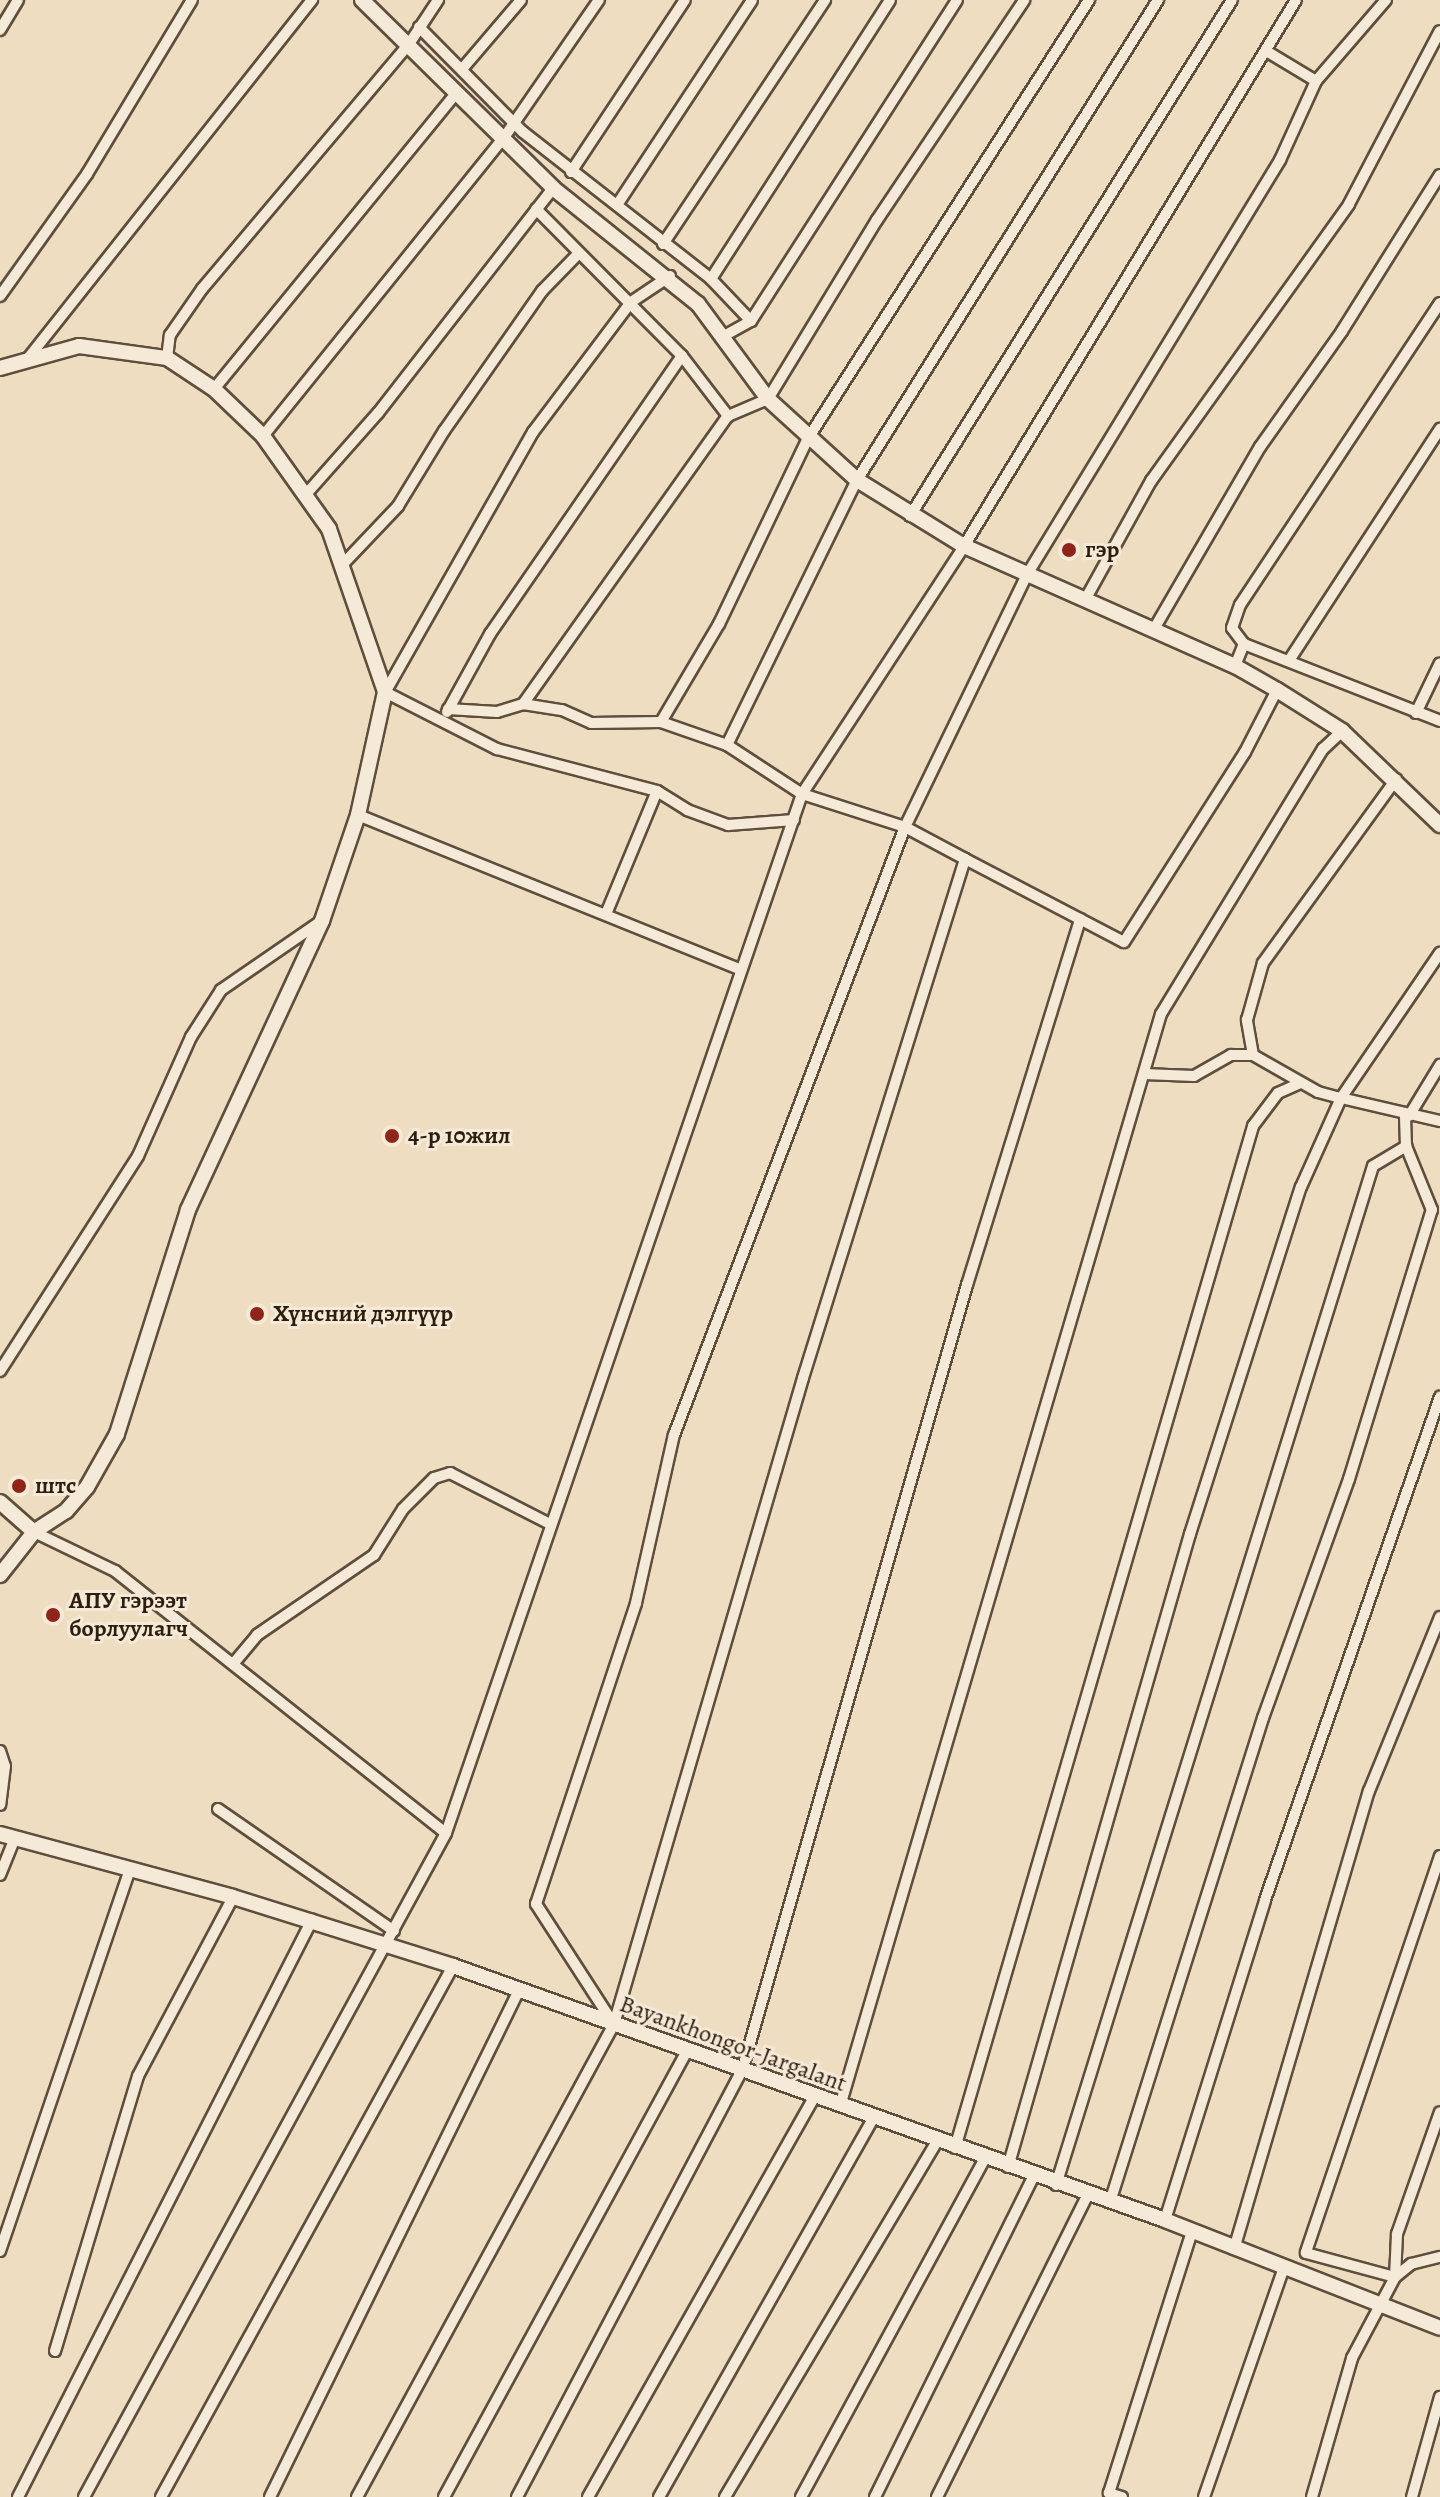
<!DOCTYPE html>
<html>
<head>
<meta charset="utf-8">
<style>
	body { margin:0 }
	#map { position:relative; width:1440px; height:2497px; overflow:hidden; background:#efddc1; font-family:Alegreya,serif }
	div>[style] { position:absolute }
	[style*='--x'] { left:calc(var(--x)*1px); top:calc(var(--y)*1px); width:calc(var(--w)*1px); rotate:calc(var(--a)*1deg) }
	.roads { filter:drop-shadow(2px 0 #5e4e3c) drop-shadow(-2px 0 #5e4e3c) drop-shadow(0 2px #5e4e3c) drop-shadow(0 -2px #5e4e3c) }
	.street>* { height:10px; margin:-5px; padding:0 5px; transform-origin:5px; border-radius:5px; background:#f5e9d7 }
	.secondary>* { height:14px; margin:-7px; padding:0 7px; transform-origin:7px; border-radius:7px; background:#f5e9d7 }
	.dots>* { width:22px; height:22px; translate:-50% -50%; box-sizing:border-box; border:4px solid #f5e9d7; border-radius:50% }
	span { translate:-50% -50%; white-space:nowrap; text-align:center; line-height:1.15; -webkit-text-stroke:6px #f5e9d7; paint-order:stroke }
	.poi-label { font-size:24px; color:#2d1e0f; font-weight:700 }
	.left { translate:0 -50%; text-align:left }
	.street-label { font-size:24px; color:#2d1e0f }
</style>
</head>
<body>
<div id="map">
	<div class="roads">
		<div class="street">
			<i style="--x:419;--y:27;--w:148;--a:45.3"></i>
			<i style="--x:523;--y:132;--w:239;--a:38"></i>
			<i style="--x:711;--y:279;--w:58;--a:46.4"></i>
			<i style="--x:0;--y:30;--w:35;--a:-59"></i>
			<i style="--x:1268;--y:52;--w:56;--a:31.1"></i>
			<i style="--x:463;--y:68;--w:89;--a:-49.5"></i>
			<i style="--x:571;--y:172;--w:206;--a:-56.5"></i>
			<i style="--x:617;--y:205;--w:245;--a:-56.6"></i>
			<i style="--x:663;--y:244;--w:293;--a:-56.4"></i>
			<i style="--x:670;--y:276;--w:47;--a:146.3"></i>
			<i style="--x:631;--y:302;--w:163;--a:127"></i>
			<i style="--x:533;--y:432;--w:299;--a:119.6"></i>
			<i style="--x:385;--y:692;--w:126;--a:27"></i>
			<i style="--x:497;--y:749;--w:165;--a:14.7"></i>
			<i style="--x:657;--y:791;--w:36;--a:32"></i>
			<i style="--x:687;--y:810;--w:44;--a:20.1"></i>
			<i style="--x:728;--y:825;--w:66;--a:-4.3"></i>
			<i style="--x:711;--y:279;--w:331;--a:-57.3"></i>
			<i style="--x:0;--y:296;--w:150;--a:-54.5"></i>
			<i style="--x:87;--y:174;--w:203;--a:-58.9"></i>
			<i style="--x:722;--y:337;--w:33;--a:-29"></i>
			<i style="--x:751;--y:321;--w:381;--a:-57.3"></i>
			<i style="--x:682;--y:356;--w:76;--a:52.5"></i>
			<i style="--x:29;--y:357;--w:456;--a:-51.6"></i>
			<i style="--x:167;--y:358;--w:23;--a:-83"></i>
			<i style="--x:170;--y:335;--w:56;--a:-55.2"></i>
			<i style="--x:202;--y:289;--w:321;--a:-49.8"></i>
			<i style="--x:409;--y:44;--w:53;--a:-56.6"></i>
			<i style="--x:214;--y:389;--w:384;--a:-50.7"></i>
			<i style="--x:263;--y:436;--w:382;--a:-51.1"></i>
			<i style="--x:503;--y:139;--w:169;--a:-55.4"></i>
			<i style="--x:308;--y:492;--w:106;--a:-48.5"></i>
			<i style="--x:378;--y:413;--w:285;--a:-52.1"></i>
			<i style="--x:910;--y:516;--w:608;--a:-58.03"></i>
			<i style="--x:344;--y:563;--w:79;--a:-46.5"></i>
			<i style="--x:398;--y:506;--w:88;--a:-58.5"></i>
			<i style="--x:444;--y:431;--w:171;--a:-55"></i>
			<i style="--x:542;--y:291;--w:52;--a:-45.8"></i>
			<i style="--x:1085;--y:600;--w:136;--a:-61"></i>
			<i style="--x:1151;--y:481;--w:340;--a:-54.4"></i>
			<i style="--x:1349;--y:204;--w:195;--a:-62.3"></i>
			<i style="--x:1154;--y:629;--w:211;--a:-59.8"></i>
			<i style="--x:1260;--y:447;--w:142;--a:-54.7"></i>
			<i style="--x:1342;--y:331;--w:184;--a:-57.9"></i>
			<i style="--x:1244;--y:644;--w:20;--a:-127"></i>
			<i style="--x:1232;--y:628;--w:24;--a:-71"></i>
			<i style="--x:1240;--y:605;--w:362;--a:-56.5"></i>
			<i style="--x:1290;--y:659;--w:275;--a:-56.9"></i>
			<i style="--x:1235;--y:666;--w:24;--a:-68"></i>
			<i style="--x:1244;--y:644;--w:211;--a:21.4"></i>
			<i style="--x:523;--y:704;--w:39;--a:9"></i>
			<i style="--x:562;--y:710;--w:32;--a:24"></i>
			<i style="--x:591;--y:723;--w:70;--a:-0.8"></i>
			<i style="--x:661;--y:722;--w:70;--a:19.2"></i>
			<i style="--x:727;--y:745;--w:295;--a:-63.9"></i>
			<i style="--x:857;--y:480;--w:567;--a:-57.91"></i>
			<i style="--x:448;--y:709;--w:49;--a:3.5"></i>
			<i style="--x:497;--y:712;--w:27;--a:-17"></i>
			<i style="--x:523;--y:704;--w:354;--a:-54.6"></i>
			<i style="--x:728;--y:416;--w:43;--a:-23"></i>
			<i style="--x:768;--y:399;--w:210;--a:-58.7"></i>
			<i style="--x:877;--y:220;--w:265;--a:-56.2"></i>
			<i style="--x:447;--y:712;--w:89;--a:-61.1"></i>
			<i style="--x:490;--y:634;--w:338;--a:-55.4"></i>
			<i style="--x:682;--y:356;--w:207;--a:-134.8"></i>
			<i style="--x:1416;--y:713;--w:55;--a:-64.4"></i>
			<i style="--x:661;--y:722;--w:114;--a:-59.4"></i>
			<i style="--x:719;--y:624;--w:204;--a:-64.4"></i>
			<i style="--x:807;--y:440;--w:523;--a:-57.34"></i>
			<i style="--x:358;--y:815;--w:412;--a:22"></i>
			<i style="--x:965;--y:859;--w:179;--a:27.6"></i>
			<i style="--x:1124;--y:942;--w:225;--a:-57.5"></i>
			<i style="--x:1245;--y:752;--w:70;--a:-62.7"></i>
			<i style="--x:606;--y:914;--w:133;--a:-67.5"></i>
			<i style="--x:1253;--y:1055;--w:36;--a:-100"></i>
			<i style="--x:1247;--y:1020;--w:59;--a:-74.3"></i>
			<i style="--x:1263;--y:963;--w:227;--a:-54.1"></i>
			<i style="--x:1144;--y:1074;--w:50;--a:2.3"></i>
			<i style="--x:1194;--y:1076;--w:43;--a:-29.6"></i>
			<i style="--x:1231;--y:1055;--w:22;--a:0"></i>
			<i style="--x:1253;--y:1055;--w:75;--a:29.6"></i>
			<i style="--x:1318;--y:1092;--w:24;--a:15"></i>
			<i style="--x:1341;--y:1098;--w:176;--a:-55.7"></i>
			<i style="--x:1409;--y:1116;--w:60;--a:-58.7"></i>
			<i style="--x:0;--y:1371;--w:255;--a:-57.3"></i>
			<i style="--x:138;--y:1156;--w:130;--a:-66"></i>
			<i style="--x:191;--y:1037;--w:56;--a:-57.4"></i>
			<i style="--x:221;--y:990;--w:120;--a:-34.5"></i>
			<i style="--x:34;--y:1532;--w:90;--a:25.7"></i>
			<i style="--x:115;--y:1571;--w:422;--a:38.4"></i>
			<i style="--x:233;--y:1664;--w:38;--a:-50"></i>
			<i style="--x:257;--y:1635;--w:142;--a:-34.4"></i>
			<i style="--x:374;--y:1555;--w:54;--a:-57.8"></i>
			<i style="--x:403;--y:1509;--w:44;--a:-45"></i>
			<i style="--x:434;--y:1478;--w:17;--a:-17"></i>
			<i style="--x:450;--y:1473;--w:112;--a:27"></i>
			<i style="--x:0;--y:1751;--w:16;--a:72"></i>
			<i style="--x:5;--y:1766;--w:39;--a:97"></i>
			<i style="--x:218;--y:1809;--w:214;--a:34.7"></i>
			<i style="--x:1440;--y:1856;--w:419;--a:108.7"></i>
			<i style="--x:1306;--y:2253;--w:92;--a:15.1"></i>
			<i style="--x:1395;--y:2277;--w:21;--a:-39"></i>
			<i style="--x:1411;--y:2264;--w:30;--a:-14"></i>
			<i style="--x:0;--y:1875;--w:40;--a:-68"></i>
			<i style="--x:613;--y:2023;--w:142;--a:-122.9"></i>
			<i style="--x:536;--y:1904;--w:317;--a:-71.6"></i>
			<i style="--x:636;--y:1603;--w:172;--a:-77.3"></i>
			<i style="--x:674;--y:1435;--w:650;--a:-69.2"></i>
			<i style="--x:905;--y:827;--w:282;--a:-64.2"></i>
			<i style="--x:1028;--y:573;--w:484;--a:-58.6"></i>
			<i style="--x:1280;--y:160;--w:87;--a:-65.5"></i>
			<i style="--x:1316;--y:81;--w:107;--a:-49.2"></i>
			<i style="--x:840;--y:2106;--w:1138;--a:-73.62"></i>
			<i style="--x:1161;--y:1014;--w:311;--a:-58.6"></i>
			<i style="--x:1323;--y:749;--w:26;--a:-43"></i>
			<i style="--x:955;--y:2148;--w:1065;--a:-73.74"></i>
			<i style="--x:1253;--y:1126;--w:41;--a:-52.9"></i>
			<i style="--x:1278;--y:1093;--w:24;--a:-24"></i>
			<i style="--x:1008;--y:2167;--w:659;--a:-73.96"></i>
			<i style="--x:1190;--y:1534;--w:364;--a:-72.3"></i>
			<i style="--x:1301;--y:1187;--w:98;--a:-65.8"></i>
			<i style="--x:1341;--y:1098;--w:102;--a:13.1"></i>
			<i style="--x:1056;--y:2185;--w:1067;--a:-72.72"></i>
			<i style="--x:1373;--y:1166;--w:39;--a:-31"></i>
			<i style="--x:1110;--y:2202;--w:508;--a:-72.46"></i>
			<i style="--x:1263;--y:1718;--w:254;--a:-70.2"></i>
			<i style="--x:1349;--y:1479;--w:282;--a:-72.9"></i>
			<i style="--x:1432;--y:1210;--w:69;--a:-112.1"></i>
			<i style="--x:1406;--y:1146;--w:31;--a:-92"></i>
			<i style="--x:1165;--y:2220;--w:335;--a:-72.6"></i>
			<i style="--x:1265;--y:1900;--w:533;--a:-70.82"></i>
			<i style="--x:1234;--y:2249;--w:477;--a:-73.6"></i>
			<i style="--x:1369;--y:1791;--w:188;--a:-67.8"></i>
			<i style="--x:0;--y:2251;--w:404;--a:-71.2"></i>
			<i style="--x:55;--y:2351;--w:287;--a:-73.2"></i>
			<i style="--x:138;--y:2076;--w:203;--a:-62"></i>
			<i style="--x:18;--y:2497;--w:648;--a:-63"></i>
			<i style="--x:84;--y:2497;--w:756;--a:-61.4"></i>
			<i style="--x:446;--y:1833;--w:1098;--a:-71.09"></i>
			<i style="--x:802;--y:794;--w:296;--a:-56.8"></i>
			<i style="--x:964;--y:546;--w:639;--a:-58.7"></i>
			<i style="--x:161;--y:2497;--w:606;--a:-61.19"></i>
			<i style="--x:270;--y:2497;--w:565;--a:-63.84"></i>
			<i style="--x:357;--y:2497;--w:538;--a:-61.48"></i>
			<i style="--x:614;--y:2024;--w:673;--a:-73.69"></i>
			<i style="--x:803;--y:1378;--w:544;--a:-72.66"></i>
			<i style="--x:965;--y:859;--w:68;--a:-151.9"></i>
			<i style="--x:905;--y:827;--w:108;--a:-162.2"></i>
			<i style="--x:802;--y:794;--w:90;--a:-146.8"></i>
			<i style="--x:444;--y:2497;--w:508;--a:-61.42"></i>
			<i style="--x:517;--y:2497;--w:482;--a:-62.2"></i>
			<i style="--x:742;--y:2071;--w:818;--a:-74.03"></i>
			<i style="--x:967;--y:1285;--w:383;--a:-72.8"></i>
			<i style="--x:588;--y:2497;--w:459;--a:-60.5"></i>
			<i style="--x:659;--y:2497;--w:435;--a:-60.5"></i>
			<i style="--x:725;--y:2497;--w:414;--a:-59.2"></i>
			<i style="--x:801;--y:2497;--w:386;--a:-61.5"></i>
			<i style="--x:875;--y:2497;--w:357;--a:-63.7"></i>
			<i style="--x:937;--y:2497;--w:336;--a:-63.5"></i>
			<i style="--x:1122;--y:2497;--w:14;--a:-163"></i>
			<i style="--x:1109;--y:2493;--w:272;--a:-72.4"></i>
			<i style="--x:1204;--y:2497;--w:244;--a:-70.8"></i>
			<i style="--x:1312;--y:2497;--w:145;--a:-73.9"></i>
			<i style="--x:1352;--y:2358;--w:92;--a:-62"></i>
			<i style="--x:1395;--y:2277;--w:43;--a:-87.3"></i>
			<i style="--x:1397;--y:2234;--w:129;--a:-70.6"></i>
			<i style="--x:1412;--y:2497;--w:104;--a:-74.4"></i>
		</div>
		<div class="secondary">
			<i style="--x:362;--y:0;--w:268;--a:44.5"></i>
			<i style="--x:553;--y:188;--w:186;--a:38.7"></i>
			<i style="--x:698;--y:304;--w:118;--a:53.6"></i>
			<i style="--x:768;--y:399;--w:120;--a:42.3"></i>
			<i style="--x:857;--y:480;--w:126;--a:31.7"></i>
			<i style="--x:964;--y:546;--w:296;--a:23.9"></i>
			<i style="--x:1235;--y:666;--w:48;--a:29.7"></i>
			<i style="--x:1277;--y:690;--w:77;--a:32.2"></i>
			<i style="--x:1342;--y:731;--w:136;--a:43.8"></i>
			<i style="--x:0;--y:368;--w:82;--a:-15.6"></i>
			<i style="--x:79;--y:346;--w:89;--a:7.8"></i>
			<i style="--x:167;--y:358;--w:56;--a:33.4"></i>
			<i style="--x:214;--y:389;--w:68;--a:43.8"></i>
			<i style="--x:263;--y:436;--w:114;--a:54.6"></i>
			<i style="--x:329;--y:529;--w:172;--a:71"></i>
			<i style="--x:385;--y:692;--w:126;--a:102.4"></i>
			<i style="--x:358;--y:815;--w:112;--a:108.8"></i>
			<i style="--x:322;--y:921;--w:319;--a:114.9"></i>
			<i style="--x:188;--y:1210;--w:235;--a:107.6"></i>
			<i style="--x:117;--y:1434;--w:61;--a:119.5"></i>
			<i style="--x:87;--y:1487;--w:32;--a:131"></i>
			<i style="--x:66;--y:1511;--w:38;--a:147"></i>
			<i style="--x:0;--y:1502;--w:45;--a:41.4"></i>
			<i style="--x:34;--y:1532;--w:55;--a:128.3"></i>
			<i style="--x:0;--y:1834;--w:241;--a:15.1"></i>
			<i style="--x:233;--y:1897;--w:231;--a:17.4"></i>
			<i style="--x:453;--y:1966;--w:756;--a:19.63"></i>
			<i style="--x:1165;--y:2220;--w:295;--a:21.4"></i>
		</div>
	</div>
	<div class="dots">
		<i style="left:1069px;top:550px;background:#8f2418"></i>
		<i style="left:392px;top:1136px;background:#8f2418"></i>
		<i style="left:257px;top:1314px;background:#8f2418"></i>
		<i style="left:19px;top:1486px;background:#8f2418"></i>
		<i style="left:53px;top:1615px;background:#8f2418"></i>
	</div>
	<div class="poi-label">
		<span class="left" style="left:1085px;top:550px">гэр</span>
		<span class="left" style="left:408px;top:1136px">4-р 10жил</span>
		<span class="left" style="left:273px;top:1314px">Хүнсний дэлгүүр</span>
		<span class="left" style="left:35px;top:1486px">штс</span>
		<span class="left" style="left:69px;top:1615px">АПУ гэрээт<br>борлуулагч</span>
	</div>
	<div class="street-label">
		<span style="left:733px;top:2044px;rotate:20deg">Bayankhongor-Jargalant</span>
	</div>
</div>
</body>
</html>
